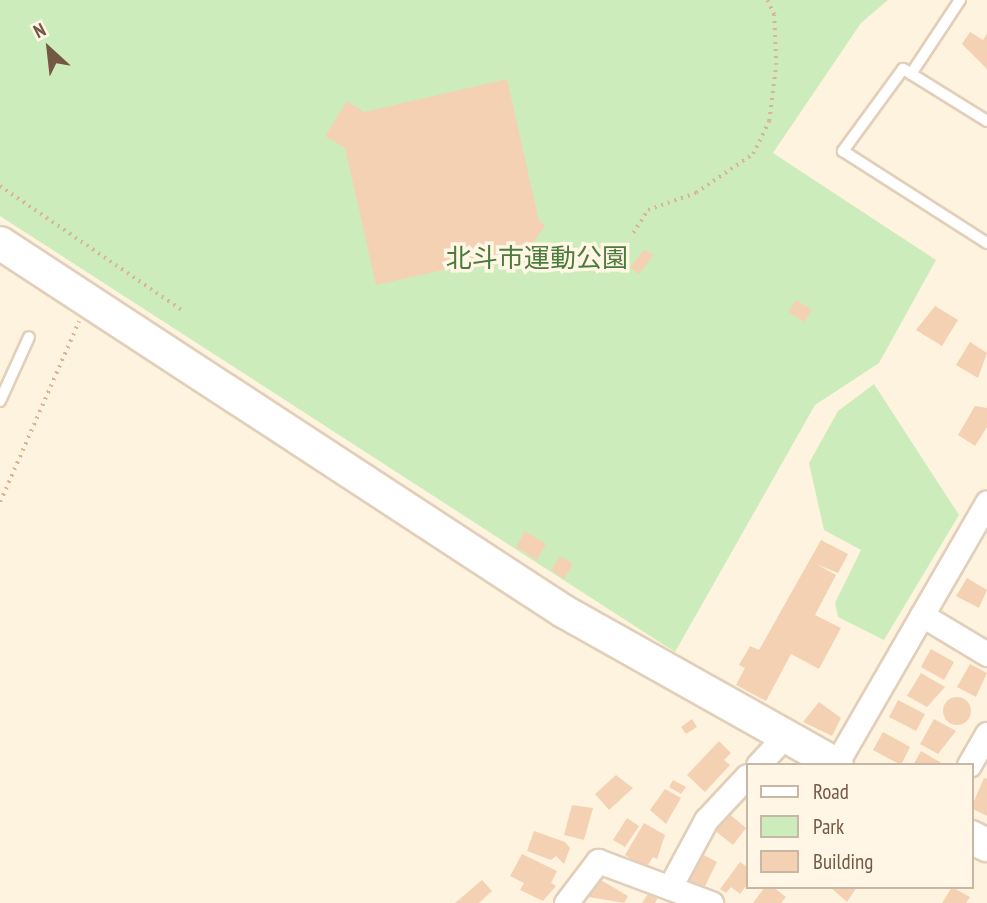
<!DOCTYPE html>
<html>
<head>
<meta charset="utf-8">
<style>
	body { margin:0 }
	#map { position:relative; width:987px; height:903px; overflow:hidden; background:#fef3de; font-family:"PT Sans Narrow","Noto Sans JP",sans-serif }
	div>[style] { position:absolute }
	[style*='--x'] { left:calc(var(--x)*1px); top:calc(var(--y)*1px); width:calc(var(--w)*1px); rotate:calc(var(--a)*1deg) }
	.green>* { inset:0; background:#cdecbc }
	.building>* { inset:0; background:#f5d1b3 }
	.round { border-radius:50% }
	.path>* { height:3.5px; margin-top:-1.75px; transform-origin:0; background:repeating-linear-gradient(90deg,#dab497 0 2px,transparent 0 7px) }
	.roads { filter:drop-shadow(2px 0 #e2cfb9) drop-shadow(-2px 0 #e2cfb9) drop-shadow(0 2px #e2cfb9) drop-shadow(0 -2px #e2cfb9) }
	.lane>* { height:10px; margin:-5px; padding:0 5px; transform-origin:5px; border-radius:5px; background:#fff }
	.street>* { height:23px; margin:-11.5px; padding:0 11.5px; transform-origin:11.5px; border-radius:11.5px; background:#fff }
	.secondary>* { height:32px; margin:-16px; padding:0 16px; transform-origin:16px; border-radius:16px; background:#fff }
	span { translate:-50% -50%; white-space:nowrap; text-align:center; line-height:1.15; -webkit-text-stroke:7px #fff6e6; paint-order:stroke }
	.park-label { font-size:26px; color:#4c7c3b }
	.legend { position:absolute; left:746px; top:763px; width:228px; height:126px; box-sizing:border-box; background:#fff6e6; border:2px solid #c8b7a5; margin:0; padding:9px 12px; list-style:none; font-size:21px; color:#755844 }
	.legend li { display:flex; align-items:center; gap:14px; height:35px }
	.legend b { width:35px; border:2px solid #c8b7a5 }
	.north { position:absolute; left:14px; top:14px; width:70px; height:70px; -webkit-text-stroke:5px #fff6e6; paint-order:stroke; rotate:333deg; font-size:19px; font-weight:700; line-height:28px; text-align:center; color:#755844 }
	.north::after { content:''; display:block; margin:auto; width:24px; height:32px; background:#755844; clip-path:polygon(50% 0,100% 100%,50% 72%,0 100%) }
</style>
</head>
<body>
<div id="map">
	<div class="green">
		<i style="clip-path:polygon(0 0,888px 0,861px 23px,773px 153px,936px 260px,879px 363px,815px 405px,675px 652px,0 216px)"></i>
		<i style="clip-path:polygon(874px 384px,959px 515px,884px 640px,838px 617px,835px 603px,861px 550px,824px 530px,809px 463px,838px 411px)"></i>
	</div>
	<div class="building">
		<i style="clip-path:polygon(970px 32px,983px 40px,987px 34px,987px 69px,962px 44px)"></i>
		<i style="clip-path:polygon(507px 79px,539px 221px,545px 225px,523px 259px,515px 254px,376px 285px,345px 148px,325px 136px,347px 101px,364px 112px)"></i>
		<i style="clip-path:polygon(644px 249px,653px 255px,639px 274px,630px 268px)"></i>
		<i style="clip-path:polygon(796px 300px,812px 310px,804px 322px,788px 312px)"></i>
		<i style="clip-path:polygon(935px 306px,958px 320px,942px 346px,916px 330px)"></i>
		<i style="clip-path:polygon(970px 342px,987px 353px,978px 378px,956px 365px)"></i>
		<i style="clip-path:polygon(975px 406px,987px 408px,987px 427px,975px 446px,958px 435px)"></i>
		<i style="clip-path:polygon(525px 531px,546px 544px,537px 560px,516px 547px)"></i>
		<i style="clip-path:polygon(821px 540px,848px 554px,838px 573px,816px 564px,836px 575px,815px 615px,841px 628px,819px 669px,791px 654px,766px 701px,736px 685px,745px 668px,739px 665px,750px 646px,759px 650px)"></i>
		<i style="clip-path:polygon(560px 556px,573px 564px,564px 579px,551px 570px)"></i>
		<i style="clip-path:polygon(967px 578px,987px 590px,979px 608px,956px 596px)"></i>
		<i style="clip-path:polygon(931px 649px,954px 662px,944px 680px,921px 667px)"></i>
		<i style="clip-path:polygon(970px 664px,987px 673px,976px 697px,957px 687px)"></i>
		<i style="clip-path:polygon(921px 673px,945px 687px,927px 707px,907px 696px)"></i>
		<i class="round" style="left:943px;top:697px;width:28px;height:28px"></i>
		<i style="clip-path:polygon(898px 700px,925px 714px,916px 731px,889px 717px)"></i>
		<i style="clip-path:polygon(819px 702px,841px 718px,832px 736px,803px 722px)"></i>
		<i style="clip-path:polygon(692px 719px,697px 727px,686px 734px,681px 727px)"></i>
		<i style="clip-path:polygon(934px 719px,956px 731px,938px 754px,920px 744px)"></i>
		<i style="clip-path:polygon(883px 732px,910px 747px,901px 765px,873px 750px)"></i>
		<i style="clip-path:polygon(719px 741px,731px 753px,724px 760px,730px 765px,705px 792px,687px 775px)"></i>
		<i style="clip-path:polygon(921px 751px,945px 765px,913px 765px)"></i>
		<i style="clip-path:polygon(616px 775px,633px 788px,609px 810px,595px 794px)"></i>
		<i style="clip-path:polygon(984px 778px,987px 779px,987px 816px,971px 808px)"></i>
		<i style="clip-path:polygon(673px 780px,686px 787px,681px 794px,669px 787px)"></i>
		<i style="clip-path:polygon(665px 789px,681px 798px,666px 824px,650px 810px)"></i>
		<i style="clip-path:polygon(572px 805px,593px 808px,584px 840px,564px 835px)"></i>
		<i style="clip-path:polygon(728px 813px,746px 828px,733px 845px,714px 830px)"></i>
		<i style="clip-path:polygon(627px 818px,639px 826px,625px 847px,613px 840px)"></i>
		<i style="clip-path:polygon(644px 823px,665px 835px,657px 859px,653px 857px,646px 868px,625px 855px)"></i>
		<i style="clip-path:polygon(534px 831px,565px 842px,570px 848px,564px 864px,556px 856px,551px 860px,527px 851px)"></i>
		<i style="clip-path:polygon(698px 852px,717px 862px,704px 888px,684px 878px)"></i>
		<i style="clip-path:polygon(522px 854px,557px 871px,551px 883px,556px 886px,543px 901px,520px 890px,524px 883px,510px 876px)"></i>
		<i style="clip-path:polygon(740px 862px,747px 867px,747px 885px,740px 894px,731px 887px,726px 893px,720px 889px)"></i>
		<i style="clip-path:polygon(599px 879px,628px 896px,624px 903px,589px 897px)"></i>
		<i style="clip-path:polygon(482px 880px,492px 891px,479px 903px,455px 903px)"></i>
		<i style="clip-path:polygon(765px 887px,773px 887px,786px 897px,781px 903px,753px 903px)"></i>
		<i style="clip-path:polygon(830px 887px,857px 887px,847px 902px)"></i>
		<i style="clip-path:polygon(952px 887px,970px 897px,966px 903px,942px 903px)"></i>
		<i style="clip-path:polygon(651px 889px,660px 894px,655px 903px,642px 903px)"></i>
	</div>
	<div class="path">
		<i style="--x:0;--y:186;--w:220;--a:34.3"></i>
		<i style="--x:633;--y:233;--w:27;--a:-57"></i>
		<i style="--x:648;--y:210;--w:51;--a:-19.5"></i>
		<i style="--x:696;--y:193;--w:69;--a:-34.4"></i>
		<i style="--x:753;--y:154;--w:37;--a:-64"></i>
		<i style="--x:769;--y:121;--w:56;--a:-82.9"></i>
		<i style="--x:776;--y:65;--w:50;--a:-92.3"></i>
		<i style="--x:774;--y:15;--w:17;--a:-115"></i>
		<i style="--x:0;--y:502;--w:197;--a:-66.4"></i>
	</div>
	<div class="roads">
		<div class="lane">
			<i style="--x:911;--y:74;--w:89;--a:-56.5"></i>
			<i style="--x:987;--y:121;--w:99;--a:-148.2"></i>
			<i style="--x:903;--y:69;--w:102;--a:126.2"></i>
			<i style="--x:843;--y:151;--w:171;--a:32.6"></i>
			<i style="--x:0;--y:401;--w:70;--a:-65.6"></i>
		</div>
		<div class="street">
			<i style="--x:922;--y:615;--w:76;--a:31"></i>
			<i style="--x:836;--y:764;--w:302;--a:-60"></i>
			<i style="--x:758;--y:765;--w:38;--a:-47"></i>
			<i style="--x:969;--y:765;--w:36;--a:-60"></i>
			<i style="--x:671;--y:885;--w:74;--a:-61.7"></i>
			<i style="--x:706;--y:820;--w:60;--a:-47"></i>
			<i style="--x:566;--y:903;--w:53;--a:-52.7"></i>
			<i style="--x:598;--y:861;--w:121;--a:20.4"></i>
		</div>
		<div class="secondary">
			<i style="--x:0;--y:243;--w:673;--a:33.17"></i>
			<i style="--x:563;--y:611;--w:314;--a:29.3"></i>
			<i style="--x:971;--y:837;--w:18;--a:27"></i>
		</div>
	</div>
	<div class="park-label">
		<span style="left:537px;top:258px">北斗市運動公園</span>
	</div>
	<ul class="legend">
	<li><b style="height:9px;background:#fff"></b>Road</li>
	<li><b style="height:19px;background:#cdecbc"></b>Park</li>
	<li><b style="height:19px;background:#f5d1b3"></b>Building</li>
	</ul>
	<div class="north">N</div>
</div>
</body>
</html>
